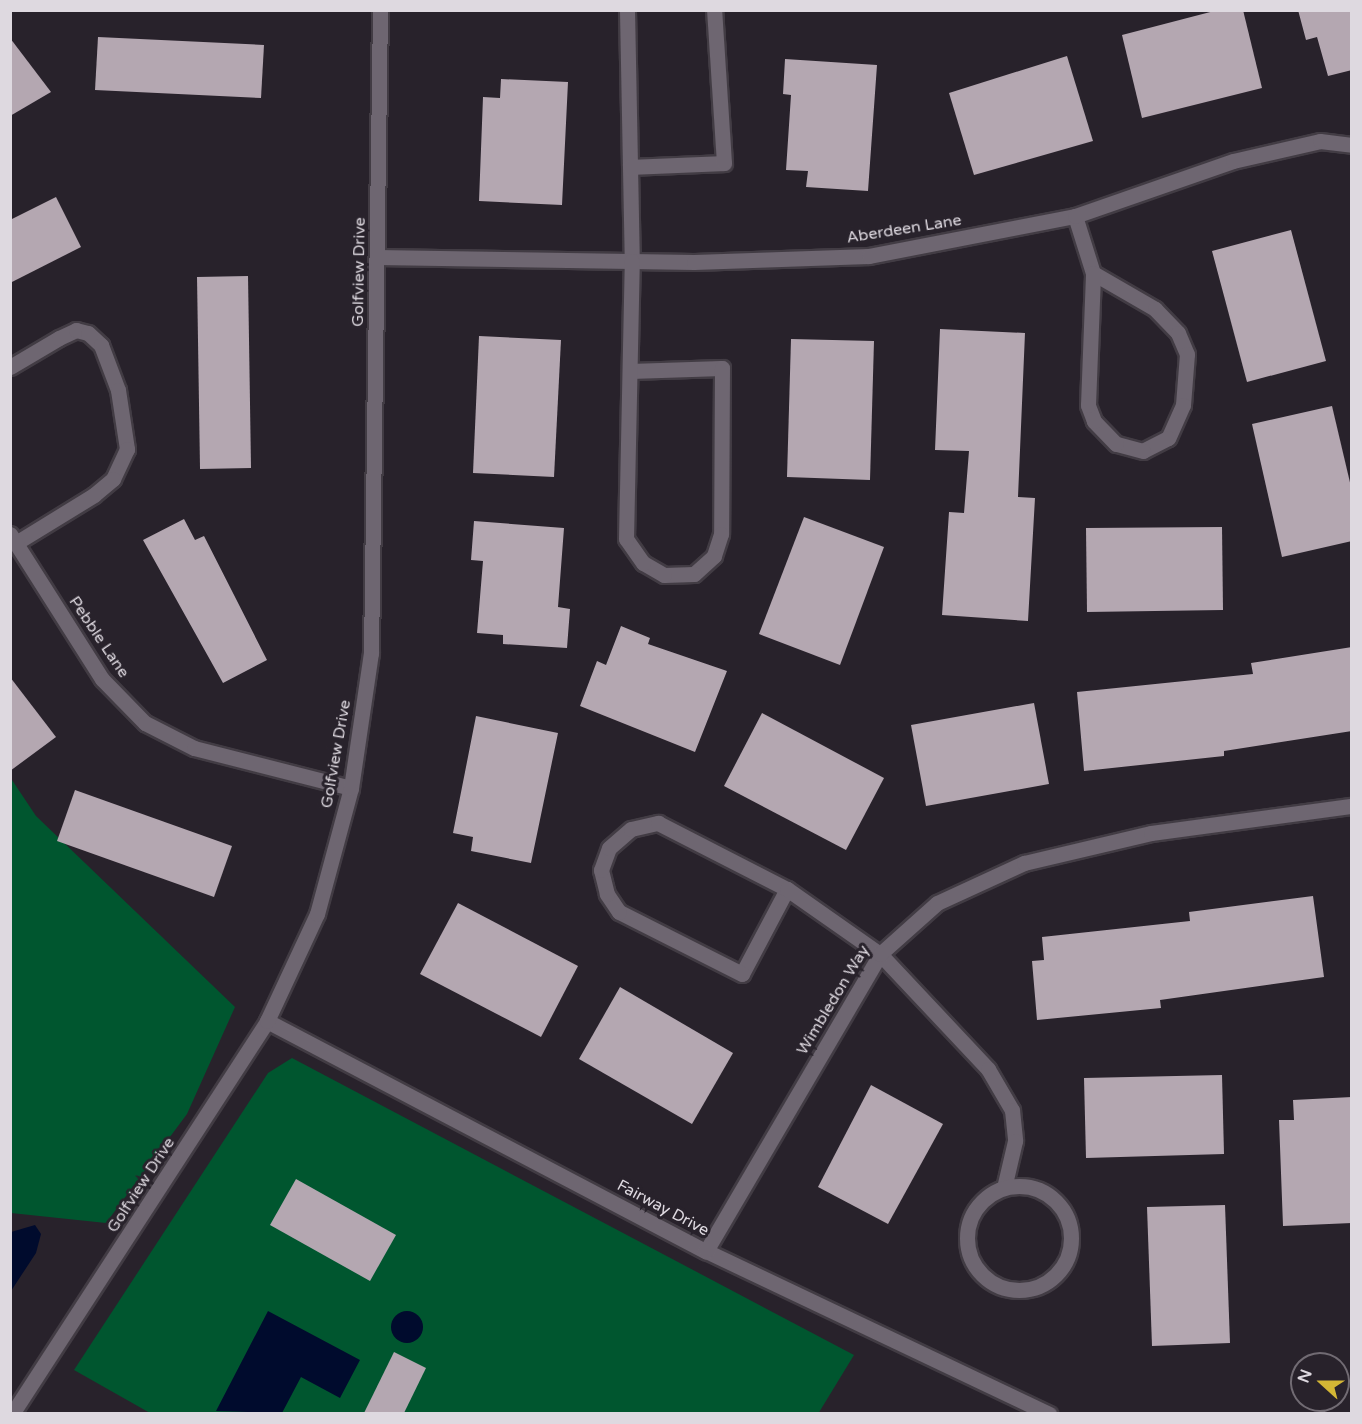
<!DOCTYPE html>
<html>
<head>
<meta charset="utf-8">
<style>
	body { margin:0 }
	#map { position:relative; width:1362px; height:1424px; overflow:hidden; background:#28222b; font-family:"Varela Round",sans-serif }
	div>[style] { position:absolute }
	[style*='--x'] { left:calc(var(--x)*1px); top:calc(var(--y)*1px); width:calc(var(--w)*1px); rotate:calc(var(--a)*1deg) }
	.green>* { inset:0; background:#00562f }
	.water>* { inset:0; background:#000b2d }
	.round { border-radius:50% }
	.building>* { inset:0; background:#b4a7b1 }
	.roads { filter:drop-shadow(2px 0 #423c44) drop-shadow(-2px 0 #423c44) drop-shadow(0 2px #423c44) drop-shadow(0 -2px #423c44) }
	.service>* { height:15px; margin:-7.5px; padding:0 7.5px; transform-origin:7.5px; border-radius:7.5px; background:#6e6671 }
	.minor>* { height:15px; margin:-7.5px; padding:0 7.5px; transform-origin:7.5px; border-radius:7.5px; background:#6e6671 }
	.minor>.ring { margin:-7.5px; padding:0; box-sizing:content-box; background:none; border:15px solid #6e6671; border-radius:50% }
	span { translate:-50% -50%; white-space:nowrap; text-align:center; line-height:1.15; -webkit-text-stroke:6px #28222b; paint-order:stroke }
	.street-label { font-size:16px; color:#ded9e0 }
	.frame { position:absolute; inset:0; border:12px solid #ded9e0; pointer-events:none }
	.north { position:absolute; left:1290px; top:1352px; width:60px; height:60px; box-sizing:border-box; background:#28222b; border:2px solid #716b73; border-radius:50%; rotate:291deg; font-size:16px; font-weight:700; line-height:24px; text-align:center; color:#ded9e0 }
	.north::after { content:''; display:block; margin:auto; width:21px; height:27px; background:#d3b635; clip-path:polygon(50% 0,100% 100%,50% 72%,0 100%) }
</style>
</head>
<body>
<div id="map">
	<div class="green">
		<i style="clip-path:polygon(10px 777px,36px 816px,235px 1007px,187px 1114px,106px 1223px,11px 1213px)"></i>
		<i style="clip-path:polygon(292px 1058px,854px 1355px,818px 1414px,150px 1413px,74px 1370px,268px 1073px)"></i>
	</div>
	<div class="water">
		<i style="clip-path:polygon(35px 1225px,41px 1234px,36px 1253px,11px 1291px,11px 1232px)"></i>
		<i class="round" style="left:391px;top:1311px;width:32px;height:32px"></i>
		<i style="clip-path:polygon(268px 1311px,360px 1360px,340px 1398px,301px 1377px,282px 1413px,216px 1411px)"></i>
	</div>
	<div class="building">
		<i style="clip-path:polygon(1218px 10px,1243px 10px,1262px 88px,1142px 118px,1122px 35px)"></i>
		<i style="clip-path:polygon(1298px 10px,1352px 10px,1352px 70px,1328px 76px,1317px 37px,1306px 40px)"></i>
		<i style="clip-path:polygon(98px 37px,264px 45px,261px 98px,95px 90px)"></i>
		<i style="clip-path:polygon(10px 38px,51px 92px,10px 116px)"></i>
		<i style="clip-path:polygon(1067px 56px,1093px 141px,974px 175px,949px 93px)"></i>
		<i style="clip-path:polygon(785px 59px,877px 65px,868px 191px,806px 187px,808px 171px,786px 170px,791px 95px,783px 94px)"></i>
		<i style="clip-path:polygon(501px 79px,568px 82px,562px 205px,479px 201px,483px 97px,500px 98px)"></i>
		<i style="clip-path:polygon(56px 197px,81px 247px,10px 283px,10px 220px)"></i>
		<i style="clip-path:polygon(1291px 230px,1326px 361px,1247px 382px,1212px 251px)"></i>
		<i style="clip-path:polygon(248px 276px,251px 468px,200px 469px,197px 277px)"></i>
		<i style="clip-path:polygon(940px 329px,1025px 333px,1018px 497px,1035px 498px,1028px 621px,942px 615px,949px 512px,964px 513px,969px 451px,935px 450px)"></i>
		<i style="clip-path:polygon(479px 336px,561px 340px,554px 477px,473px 473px)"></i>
		<i style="clip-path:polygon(791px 339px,874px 341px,870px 480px,787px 477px)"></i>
		<i style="clip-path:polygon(1332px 406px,1352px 491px,1352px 541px,1282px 557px,1252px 424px)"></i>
		<i style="clip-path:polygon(804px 517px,884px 547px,840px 665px,759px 634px)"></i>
		<i style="clip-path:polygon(184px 519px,195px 540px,204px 536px,267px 660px,223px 683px,143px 540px)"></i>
		<i style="clip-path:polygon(474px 521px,564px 528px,558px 607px,570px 609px,567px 648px,503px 644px,503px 635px,477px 633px,483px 561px,471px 560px)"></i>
		<i style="clip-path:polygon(1222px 527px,1223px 610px,1087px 612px,1086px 528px)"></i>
		<i style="clip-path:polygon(621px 626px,650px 638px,648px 644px,727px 671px,695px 752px,580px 706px,597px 661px,606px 665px)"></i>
		<i style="clip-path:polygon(1352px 647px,1352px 731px,1224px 751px,1224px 756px,1084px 771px,1077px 692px,1253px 674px,1251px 663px)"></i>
		<i style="clip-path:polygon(10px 677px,56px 737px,10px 771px)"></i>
		<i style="clip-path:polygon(1034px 703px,1049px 784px,926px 806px,911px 725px)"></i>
		<i style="clip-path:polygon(762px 713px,884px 778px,846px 850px,724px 786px)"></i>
		<i style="clip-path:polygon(476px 716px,558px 733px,531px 863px,471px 851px,473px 837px,453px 833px)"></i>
		<i style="clip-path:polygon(75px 790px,232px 846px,214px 897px,57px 841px)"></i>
		<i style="clip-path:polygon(1313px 896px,1324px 977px,1160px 1000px,1161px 1008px,1037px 1020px,1032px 961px,1044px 960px,1042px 937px,1190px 921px,1189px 912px)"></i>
		<i style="clip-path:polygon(458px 903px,578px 966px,541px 1037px,420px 974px)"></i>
		<i style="clip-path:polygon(620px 987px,733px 1053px,692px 1124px,579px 1059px)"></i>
		<i style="clip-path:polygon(1222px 1075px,1224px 1154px,1086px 1158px,1084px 1078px)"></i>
		<i style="clip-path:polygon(871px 1085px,943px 1124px,888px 1224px,818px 1187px)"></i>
		<i style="clip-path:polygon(1352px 1097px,1352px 1223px,1283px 1226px,1279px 1120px,1294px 1120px,1293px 1100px)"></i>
		<i style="clip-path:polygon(296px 1179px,396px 1235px,370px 1281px,270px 1225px)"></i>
		<i style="clip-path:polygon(1225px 1205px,1230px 1343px,1152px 1346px,1147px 1207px)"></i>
		<i style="clip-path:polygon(394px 1352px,426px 1368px,404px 1413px,364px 1413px)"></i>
	</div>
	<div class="roads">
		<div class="service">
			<i style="--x:627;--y:10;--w:251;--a:88.9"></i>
			<i style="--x:630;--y:167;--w:94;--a:-2.4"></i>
			<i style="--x:724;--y:163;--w:153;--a:-93.7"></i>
			<i style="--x:1075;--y:216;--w:60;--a:72.5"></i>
			<i style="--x:1093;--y:273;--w:72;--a:30.1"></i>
			<i style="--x:1155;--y:309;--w:33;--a:46"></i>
			<i style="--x:1178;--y:333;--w:23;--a:67"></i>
			<i style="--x:1187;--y:354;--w:51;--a:94.5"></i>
			<i style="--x:1183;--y:405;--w:36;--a:114"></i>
			<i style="--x:1168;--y:438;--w:28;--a:153"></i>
			<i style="--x:1143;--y:451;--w:28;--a:-165"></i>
			<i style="--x:1116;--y:444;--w:32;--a:-134"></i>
			<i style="--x:1094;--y:421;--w:17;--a:-111"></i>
			<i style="--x:1088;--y:405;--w:132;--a:-87.8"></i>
		</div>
		<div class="minor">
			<i style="--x:377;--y:257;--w:317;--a:0.9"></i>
			<i style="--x:694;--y:262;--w:175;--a:-2"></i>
			<i style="--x:869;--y:256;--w:210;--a:-11"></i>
			<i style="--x:1075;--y:216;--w:167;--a:-19.2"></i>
			<i style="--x:1233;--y:161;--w:89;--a:-12.9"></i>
			<i style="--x:1320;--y:141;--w:32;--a:7"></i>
			<i style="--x:10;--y:367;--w:57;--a:-30.6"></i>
			<i style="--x:59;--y:338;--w:19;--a:-25"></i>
			<i style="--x:76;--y:330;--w:12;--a:14"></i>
			<i style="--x:88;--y:333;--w:18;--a:43"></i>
			<i style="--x:101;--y:345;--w:48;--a:69.3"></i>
			<i style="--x:118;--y:390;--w:60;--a:81.3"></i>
			<i style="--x:127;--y:449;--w:33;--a:115"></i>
			<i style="--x:113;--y:479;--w:25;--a:140"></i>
			<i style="--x:94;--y:495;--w:92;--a:148.4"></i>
			<i style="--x:630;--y:371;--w:92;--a:-1.9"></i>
			<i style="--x:722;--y:368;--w:166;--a:90.3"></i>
			<i style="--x:721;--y:534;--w:23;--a:108"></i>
			<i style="--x:714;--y:556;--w:27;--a:138"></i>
			<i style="--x:694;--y:574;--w:30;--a:178"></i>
			<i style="--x:664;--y:575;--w:24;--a:-150"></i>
			<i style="--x:643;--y:563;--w:29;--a:-125"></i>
			<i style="--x:626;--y:539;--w:278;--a:-88.8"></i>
			<i style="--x:10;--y:534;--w:172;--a:57.6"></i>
			<i style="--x:102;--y:679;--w:62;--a:45.7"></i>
			<i style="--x:145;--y:723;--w:55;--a:27"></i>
			<i style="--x:194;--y:748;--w:162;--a:14.3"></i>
			<i style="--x:787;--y:889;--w:96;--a:117.9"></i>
			<i style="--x:742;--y:974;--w:138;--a:-153.2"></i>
			<i style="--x:619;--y:912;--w:22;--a:-124"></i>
			<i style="--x:607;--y:894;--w:25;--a:-104"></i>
			<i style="--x:601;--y:870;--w:23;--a:-70"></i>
			<i style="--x:609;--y:848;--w:29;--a:-41"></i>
			<i style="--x:631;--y:829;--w:28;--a:-13"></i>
			<i style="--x:658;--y:823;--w:145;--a:27.1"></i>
			<i style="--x:787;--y:889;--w:113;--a:35"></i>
			<i style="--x:880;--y:954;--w:158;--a:46.8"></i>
			<i style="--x:988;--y:1069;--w:48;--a:59.7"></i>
			<i style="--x:1012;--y:1110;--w:31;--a:84"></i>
			<i style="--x:1015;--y:1141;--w:48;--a:103.2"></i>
			<i style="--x:267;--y:1021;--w:496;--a:27.7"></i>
			<i style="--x:706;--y:1251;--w:380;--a:25.4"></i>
			<i class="ring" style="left:967px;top:1186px;width:89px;height:89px"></i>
			<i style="--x:706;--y:1251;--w:344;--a:-59.6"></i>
			<i style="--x:880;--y:954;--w:76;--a:-41.8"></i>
			<i style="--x:937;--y:903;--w:96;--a:-24.7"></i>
			<i style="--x:1024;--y:863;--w:130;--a:-13.3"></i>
			<i style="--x:1151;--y:833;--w:203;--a:-7.7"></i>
			<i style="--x:12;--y:1414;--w:468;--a:-57"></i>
			<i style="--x:267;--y:1021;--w:118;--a:-65"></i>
			<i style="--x:317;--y:914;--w:131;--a:-74.9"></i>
			<i style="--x:351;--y:788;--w:136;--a:-81.6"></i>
			<i style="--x:371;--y:653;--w:643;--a:-89.2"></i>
		</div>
	</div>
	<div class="street-label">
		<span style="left:904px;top:229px;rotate:-9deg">Aberdeen Lane</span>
		<span style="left:359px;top:272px;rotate:-89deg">Golfview Drive</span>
		<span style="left:99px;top:637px;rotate:56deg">Pebble Lane</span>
		<span style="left:336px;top:754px;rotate:-80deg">Golfview Drive</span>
		<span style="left:833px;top:1000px;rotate:-59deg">Wimbledon Way</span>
		<span style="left:141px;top:1185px;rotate:-57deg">Golfview Drive</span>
		<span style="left:663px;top:1208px;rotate:28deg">Fairway Drive</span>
	</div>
	<div class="frame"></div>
	<div class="north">N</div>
</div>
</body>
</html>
